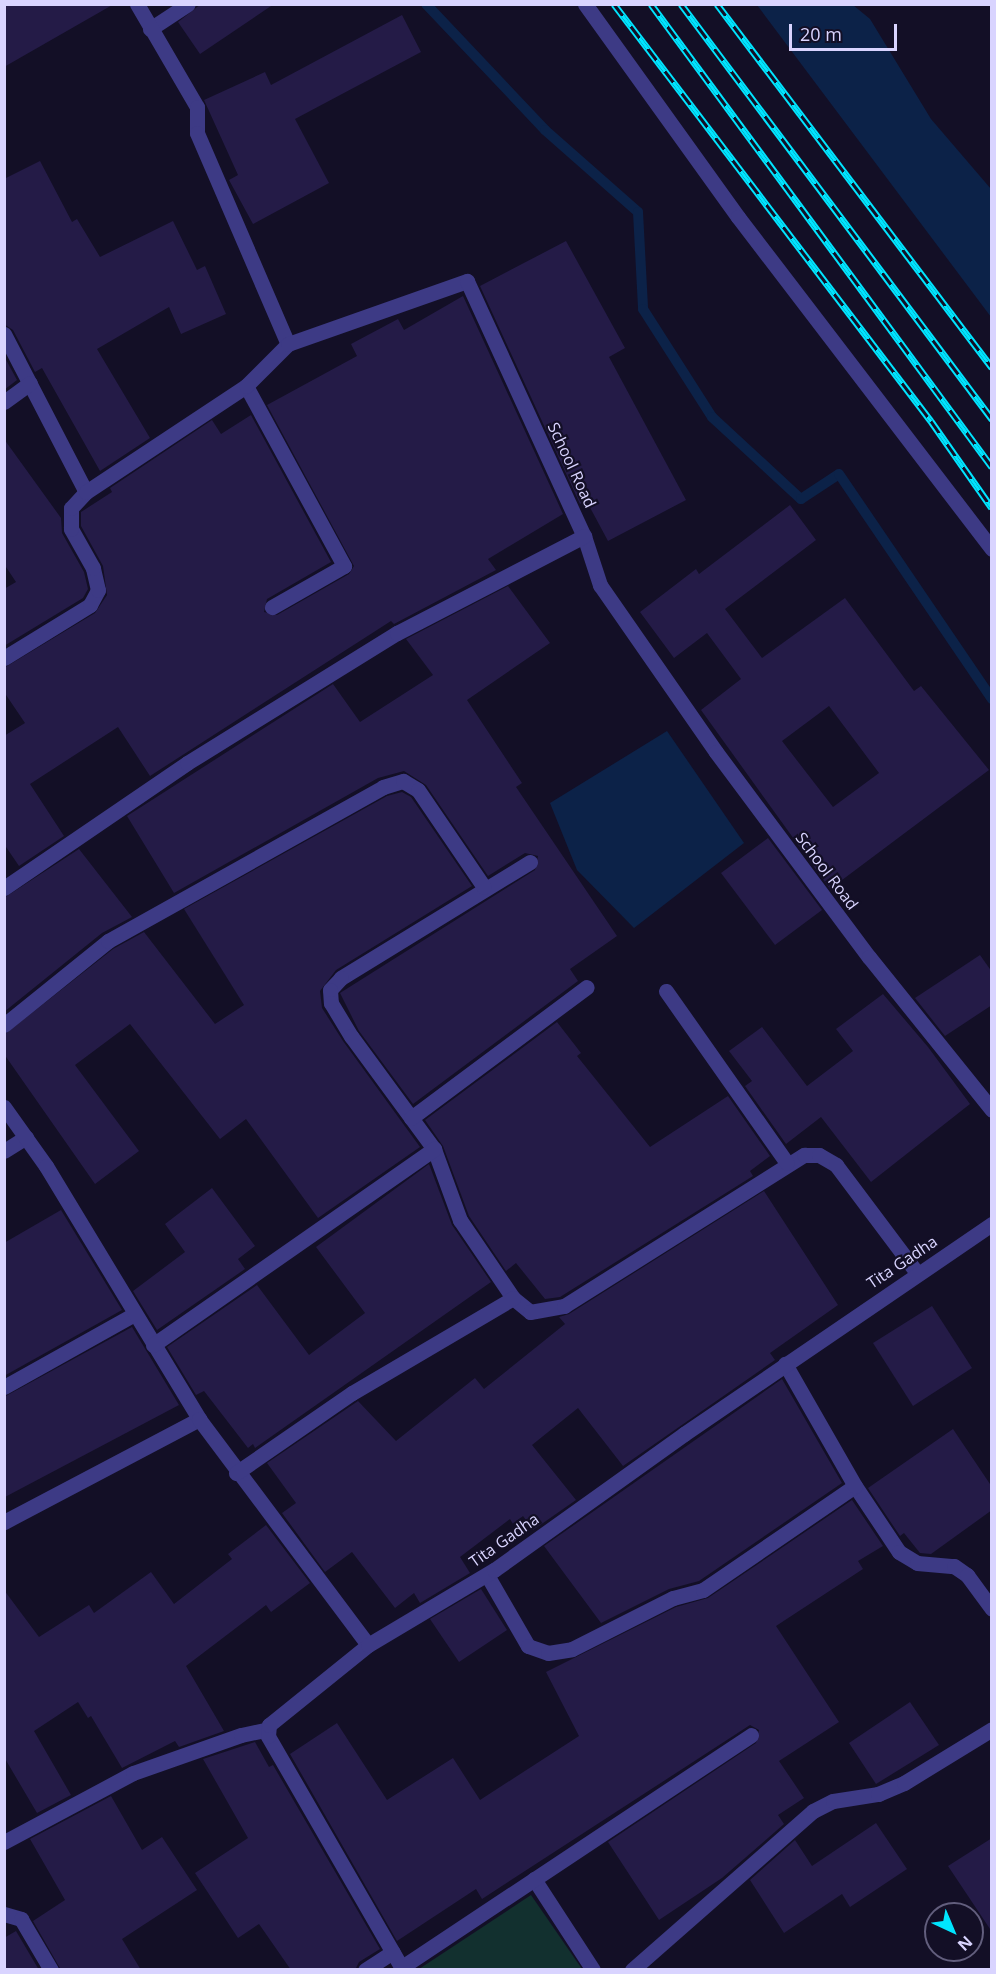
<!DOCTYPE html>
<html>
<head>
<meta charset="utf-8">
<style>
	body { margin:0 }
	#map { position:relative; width:996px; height:1974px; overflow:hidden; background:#130f26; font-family:"Open Sans",sans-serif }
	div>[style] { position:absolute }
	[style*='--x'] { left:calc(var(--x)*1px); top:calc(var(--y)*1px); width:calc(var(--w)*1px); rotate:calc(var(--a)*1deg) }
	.green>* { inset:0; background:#12302f }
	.water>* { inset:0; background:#0c2248 }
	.stream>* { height:10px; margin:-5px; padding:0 5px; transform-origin:5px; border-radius:5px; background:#0c2248 }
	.building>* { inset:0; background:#241b47 }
	.lane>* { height:15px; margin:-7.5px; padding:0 7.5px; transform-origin:7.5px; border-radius:7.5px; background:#3d3a85 }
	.street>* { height:15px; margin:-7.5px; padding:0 7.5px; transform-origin:7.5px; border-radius:7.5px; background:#3d3a85 }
	.rail>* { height:7px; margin-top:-3.5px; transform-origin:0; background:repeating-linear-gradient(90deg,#130f26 0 14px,#00e5ff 0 28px); box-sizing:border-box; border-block:2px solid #00e5ff }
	span { translate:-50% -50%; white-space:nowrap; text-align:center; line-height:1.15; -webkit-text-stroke:4.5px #130f26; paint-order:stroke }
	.street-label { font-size:16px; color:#d9d4ff }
	.frame { position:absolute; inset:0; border:6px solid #d9d4ff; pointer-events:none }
	.north { position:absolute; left:924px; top:1902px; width:60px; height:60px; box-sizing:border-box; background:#130f26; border:2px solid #625e7d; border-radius:50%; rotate:136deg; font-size:16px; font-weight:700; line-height:24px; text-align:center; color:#d9d4ff }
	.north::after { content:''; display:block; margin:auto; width:21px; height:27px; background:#00e5ff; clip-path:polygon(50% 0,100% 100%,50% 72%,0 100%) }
	.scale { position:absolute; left:789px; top:24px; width:108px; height:27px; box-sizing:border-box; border:3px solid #d9d4ff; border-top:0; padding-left:8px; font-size:18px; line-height:21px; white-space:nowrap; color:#d9d4ff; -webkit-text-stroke:4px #130f26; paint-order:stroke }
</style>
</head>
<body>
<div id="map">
	<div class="green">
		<i style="clip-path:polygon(531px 1895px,582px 1969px,419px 1969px)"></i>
	</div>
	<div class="water">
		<i style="clip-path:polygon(757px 5px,853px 5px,870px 19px,931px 119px,991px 189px,991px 317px)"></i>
		<i style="clip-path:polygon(667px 731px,744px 843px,634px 928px,577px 870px,550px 803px)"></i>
	</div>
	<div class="stream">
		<i style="--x:426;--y:4;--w:173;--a:46.6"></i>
		<i style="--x:545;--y:130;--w:124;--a:41.4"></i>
		<i style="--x:638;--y:212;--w:97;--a:87"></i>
		<i style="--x:643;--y:309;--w:128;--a:57.4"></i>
		<i style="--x:712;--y:417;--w:121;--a:42.7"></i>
		<i style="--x:801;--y:499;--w:45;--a:-33.3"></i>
		<i style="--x:839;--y:474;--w:272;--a:55.8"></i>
	</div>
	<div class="building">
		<i style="clip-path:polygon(4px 4px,114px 4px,4px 67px)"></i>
		<i style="clip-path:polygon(201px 4px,274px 4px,200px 54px,178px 22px)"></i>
		<i style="clip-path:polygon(402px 15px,421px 52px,295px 119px,329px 183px,253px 224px,229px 180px,238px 175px,204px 100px,265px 72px,271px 85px)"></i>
		<i style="clip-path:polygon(40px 161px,72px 222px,77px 219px,100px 257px,173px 221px,197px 270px,205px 266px,226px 314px,181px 334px,169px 307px,97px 349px,150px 438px,100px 471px,42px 368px,35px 372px,13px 330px,4px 324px,4px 179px)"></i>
		<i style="clip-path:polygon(566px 241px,625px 348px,609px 357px,686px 500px,608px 541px,586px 500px,580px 504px,480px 286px)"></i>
		<i style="clip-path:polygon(463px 296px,563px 514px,488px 559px,496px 570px,394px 624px,391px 621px,150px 776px,118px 727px,30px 784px,64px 836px,19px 866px,4px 844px,4px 736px,25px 723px,4px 692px,4px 668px,95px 613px,107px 595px,103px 566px,81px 526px,81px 512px,112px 492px,110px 488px,212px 420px,221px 434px,251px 415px,331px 562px,267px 599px,264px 612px,277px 615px,349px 574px,354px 566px,267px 405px,357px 356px,351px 344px,398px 319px,404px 330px)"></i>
		<i style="clip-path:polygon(4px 356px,17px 380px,4px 390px)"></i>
		<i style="clip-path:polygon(4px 439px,61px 518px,62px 533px,84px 572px,88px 589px,83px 598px,4px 646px,4px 589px,16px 582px,4px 564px)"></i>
		<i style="clip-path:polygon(evenodd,790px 505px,816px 540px,725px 609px,762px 658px,845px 598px,914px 691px,921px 686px,989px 770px,830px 889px,701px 710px,741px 679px,707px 633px,674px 658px,640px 612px,696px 569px,699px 574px,790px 505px,829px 706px,879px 773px,833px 807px,782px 741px,829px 706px)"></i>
		<i style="clip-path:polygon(508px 586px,550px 643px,467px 700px,522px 783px,516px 787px,617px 936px,570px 969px,578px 981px,413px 1104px,359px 1031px,340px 993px,535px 870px,538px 856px,525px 853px,488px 876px,426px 785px,404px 771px,378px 778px,174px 893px,127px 816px,333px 684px,360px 722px,433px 675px,406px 639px)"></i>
		<i style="clip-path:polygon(402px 792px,411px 797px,472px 886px,336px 970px,320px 991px,322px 1008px,343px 1041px,420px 1147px,318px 1218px,246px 1119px,220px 1139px,130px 1024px,75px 1065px,139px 1151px,95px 1184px,4px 1054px,4px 1035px,113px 949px,144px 932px,215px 1024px,244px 1005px,184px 909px,387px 796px)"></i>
		<i style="clip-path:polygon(768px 838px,822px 910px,775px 945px,721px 873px)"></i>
		<i style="clip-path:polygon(79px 849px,132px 917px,102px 933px,4px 1012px,4px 898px)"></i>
		<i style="clip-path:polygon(980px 955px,992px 972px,992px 1005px,945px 1036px,915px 998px)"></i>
		<i style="clip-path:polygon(883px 994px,928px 1047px,970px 1104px,871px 1182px,821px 1117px,786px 1144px,745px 1086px,752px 1081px,729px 1051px,762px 1027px,807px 1086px,853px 1051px,836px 1029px)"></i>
		<i style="clip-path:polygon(557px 1022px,581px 1053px,577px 1056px,650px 1147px,728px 1096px,770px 1156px,750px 1171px,753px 1176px,560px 1297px,545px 1299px,516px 1263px,506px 1271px,469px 1216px,443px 1146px,425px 1120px)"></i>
		<i style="clip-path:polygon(429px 1164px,452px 1225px,491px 1282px,255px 1448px,253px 1444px,248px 1448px,204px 1391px,196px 1395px,167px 1347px,257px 1285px,309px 1355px,365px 1313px,316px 1247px)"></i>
		<i style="clip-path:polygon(212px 1188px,255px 1246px,238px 1259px,245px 1269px,157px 1330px,133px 1291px,185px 1252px,165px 1224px)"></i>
		<i style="clip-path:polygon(764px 1191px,838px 1305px,770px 1353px,775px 1360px,623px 1466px,578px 1408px,532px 1445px,576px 1500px,533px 1530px,523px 1516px,513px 1524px,510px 1519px,460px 1557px,470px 1573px,420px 1603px,414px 1593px,395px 1608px,352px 1552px,325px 1572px,282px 1513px,296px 1503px,267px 1463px,358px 1401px,396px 1441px,475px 1378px,484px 1389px,565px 1324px,559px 1317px,569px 1314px)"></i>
		<i style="clip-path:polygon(61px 1210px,122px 1310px,4px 1376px,4px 1243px)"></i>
		<i style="clip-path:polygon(932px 1306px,972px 1368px,913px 1406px,873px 1343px)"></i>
		<i style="clip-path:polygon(132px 1327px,179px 1405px,5px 1497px,4px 1397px)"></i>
		<i style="clip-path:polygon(782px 1379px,842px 1483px,699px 1581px,669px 1589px,601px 1623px,544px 1546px)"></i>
		<i style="clip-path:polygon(953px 1429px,992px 1487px,992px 1510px,931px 1554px,920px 1553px,904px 1533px,900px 1536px,868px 1488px)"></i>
		<i style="clip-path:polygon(852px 1500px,883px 1546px,858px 1561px,863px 1569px,776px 1626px,839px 1722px,779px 1761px,804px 1798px,778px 1815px,784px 1824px,722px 1878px,659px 1920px,608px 1842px,756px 1743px,759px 1730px,750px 1725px,482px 1899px,476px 1889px,397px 1941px,290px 1754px,337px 1723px,387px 1800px,453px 1758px,480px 1800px,579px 1736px,546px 1672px,676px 1607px,708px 1598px)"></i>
		<i style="clip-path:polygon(266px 1525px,310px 1583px,271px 1612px,266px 1605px,186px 1666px,224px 1731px,179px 1747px,175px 1741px,122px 1768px,91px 1716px,88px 1718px,78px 1702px,34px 1731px,71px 1795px,37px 1813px,4px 1757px,4px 1590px,39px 1637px,89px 1605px,94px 1613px,151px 1572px,174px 1604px,232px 1559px,228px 1554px)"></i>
		<i style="clip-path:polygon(481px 1589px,507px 1630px,459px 1662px,430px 1619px)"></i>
		<i style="clip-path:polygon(910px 1702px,939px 1745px,876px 1784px,849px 1743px)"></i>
		<i style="clip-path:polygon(255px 1742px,269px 1767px,273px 1765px,380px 1949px,359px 1962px,355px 1970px,291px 1970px,259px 1924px,238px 1938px,195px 1873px,248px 1838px,203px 1759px)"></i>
		<i style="clip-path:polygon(111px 1796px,142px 1850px,162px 1837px,197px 1890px,122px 1939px,141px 1970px,61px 1970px,33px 1921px,65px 1900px,30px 1839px)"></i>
		<i style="clip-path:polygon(876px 1823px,907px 1869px,850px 1907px,842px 1894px,784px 1933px,750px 1880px,795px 1840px,812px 1866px)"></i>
		<i style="clip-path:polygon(992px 1838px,992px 1932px,948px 1866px)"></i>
		<i style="clip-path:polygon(16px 1931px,39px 1970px,4px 1970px,4px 1938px)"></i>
	</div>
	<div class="lane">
		<i style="--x:585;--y:4;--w:262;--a:54.3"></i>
		<i style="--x:738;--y:217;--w:418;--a:52.6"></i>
		<i style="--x:150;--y:29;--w:45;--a:-33.3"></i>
		<i style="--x:4;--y:1151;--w:26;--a:-32"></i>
		<i style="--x:4;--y:1387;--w:148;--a:-29.2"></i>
		<i style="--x:4;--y:1522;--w:221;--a:-27.8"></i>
		<i style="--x:4;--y:1842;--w:146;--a:-28.1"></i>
		<i style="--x:133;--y:1773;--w:114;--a:-19.4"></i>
		<i style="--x:241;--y:1735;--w:25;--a:-12"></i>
		<i style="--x:4;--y:1914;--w:18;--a:16"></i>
		<i style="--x:21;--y:1919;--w:59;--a:59.5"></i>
		<i style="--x:365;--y:1970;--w:33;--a:-33"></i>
	</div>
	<div class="street">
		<i style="--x:137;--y:4;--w:119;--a:59.8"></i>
		<i style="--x:197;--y:107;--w:26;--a:90"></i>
		<i style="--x:197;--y:133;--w:230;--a:66.7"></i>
		<i style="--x:4;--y:334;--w:178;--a:62.6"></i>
		<i style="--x:246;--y:386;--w:205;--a:61.4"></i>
		<i style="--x:344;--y:566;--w:83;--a:150.3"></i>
		<i style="--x:4;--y:402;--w:32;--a:-36"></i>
		<i style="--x:4;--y:658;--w:101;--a:-31.6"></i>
		<i style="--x:90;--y:605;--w:17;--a:-62"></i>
		<i style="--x:98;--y:590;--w:23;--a:-103"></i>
		<i style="--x:93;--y:568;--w:45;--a:-119.4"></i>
		<i style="--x:71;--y:529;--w:21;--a:-90"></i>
		<i style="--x:71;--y:508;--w:22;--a:-47"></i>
		<i style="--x:86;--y:492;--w:192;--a:-33.5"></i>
		<i style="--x:246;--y:386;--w:59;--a:-45"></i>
		<i style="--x:288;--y:344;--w:190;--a:-19.4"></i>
		<i style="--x:467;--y:281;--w:281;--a:65.4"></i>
		<i style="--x:584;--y:536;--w:52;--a:71.9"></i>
		<i style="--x:600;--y:585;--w:203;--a:55.2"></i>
		<i style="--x:716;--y:752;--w:256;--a:53.3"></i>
		<i style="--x:869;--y:957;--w:196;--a:51.2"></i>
		<i style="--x:530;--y:862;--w:222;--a:148.5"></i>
		<i style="--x:341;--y:978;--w:16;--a:133"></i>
		<i style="--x:330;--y:990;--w:13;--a:86"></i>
		<i style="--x:331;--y:1003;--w:39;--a:59"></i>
		<i style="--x:351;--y:1036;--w:140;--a:53.7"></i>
		<i style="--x:434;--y:1149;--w:76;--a:69.9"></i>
		<i style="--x:460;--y:1220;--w:94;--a:55.8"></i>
		<i style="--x:513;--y:1298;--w:22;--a:39"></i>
		<i style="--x:530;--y:1312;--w:35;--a:-10"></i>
		<i style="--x:564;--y:1306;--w:284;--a:-32.2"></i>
		<i style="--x:804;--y:1155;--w:15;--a:0"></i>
		<i style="--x:819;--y:1155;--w:20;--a:30"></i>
		<i style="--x:836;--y:1165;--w:135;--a:53.1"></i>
		<i style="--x:4;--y:888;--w:222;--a:-34.3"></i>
		<i style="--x:187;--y:763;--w:247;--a:-31.8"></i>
		<i style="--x:397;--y:633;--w:211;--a:-27.4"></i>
		<i style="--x:666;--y:991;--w:210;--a:54.9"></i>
		<i style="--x:4;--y:1025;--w:134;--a:-38.9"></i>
		<i style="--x:108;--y:941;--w:315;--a:-29.2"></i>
		<i style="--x:383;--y:787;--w:21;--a:-17"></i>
		<i style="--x:403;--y:781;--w:17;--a:31"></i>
		<i style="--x:418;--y:790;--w:117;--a:55.8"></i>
		<i style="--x:4;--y:1107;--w:72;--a:54.6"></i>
		<i style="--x:46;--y:1166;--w:296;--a:58.8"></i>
		<i style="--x:199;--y:1419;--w:282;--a:53.2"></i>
		<i style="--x:411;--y:1118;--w:219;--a:-36.7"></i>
		<i style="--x:153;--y:1345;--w:343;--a:-34.9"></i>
		<i style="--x:236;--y:1473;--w:141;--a:-34.6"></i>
		<i style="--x:352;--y:1393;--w:187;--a:-30.5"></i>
		<i style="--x:855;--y:1486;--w:79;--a:56.3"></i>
		<i style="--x:899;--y:1552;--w:21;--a:31"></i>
		<i style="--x:917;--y:1563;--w:37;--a:5"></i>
		<i style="--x:954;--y:1566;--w:16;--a:35"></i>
		<i style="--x:967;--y:1575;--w:42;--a:53.7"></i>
		<i style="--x:487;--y:1575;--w:82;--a:60"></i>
		<i style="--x:528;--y:1646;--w:21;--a:19"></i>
		<i style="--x:548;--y:1653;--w:24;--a:-9"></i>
		<i style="--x:572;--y:1649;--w:113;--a:-26.8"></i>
		<i style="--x:673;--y:1598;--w:31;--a:-15"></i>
		<i style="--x:703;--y:1590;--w:184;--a:-34.4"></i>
		<i style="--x:855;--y:1486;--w:141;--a:-119.8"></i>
		<i style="--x:534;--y:1879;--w:108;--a:57"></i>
		<i style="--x:402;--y:1967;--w:419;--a:-33.6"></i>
		<i style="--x:403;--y:1970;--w:270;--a:-120"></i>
		<i style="--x:268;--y:1736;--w:11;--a:-85"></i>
		<i style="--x:269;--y:1725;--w:127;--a:-38.9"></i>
		<i style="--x:368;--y:1645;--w:147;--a:-30.8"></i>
		<i style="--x:494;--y:1570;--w:234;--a:-35.6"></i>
		<i style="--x:684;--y:1434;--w:373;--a:-34.3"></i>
		<i style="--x:632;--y:1970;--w:241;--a:-41.3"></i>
		<i style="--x:813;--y:1811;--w:22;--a:-27"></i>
		<i style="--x:833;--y:1801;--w:46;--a:-8.8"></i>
		<i style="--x:878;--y:1794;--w:28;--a:-23"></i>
		<i style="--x:904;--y:1783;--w:103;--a:-31.5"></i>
	</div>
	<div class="rail">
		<i style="--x:614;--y:4;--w:524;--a:52.76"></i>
		<i style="--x:931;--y:421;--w:106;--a:55"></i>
		<i style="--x:651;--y:4;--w:575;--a:53.63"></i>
		<i style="--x:681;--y:4;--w:519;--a:53.15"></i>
		<i style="--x:717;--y:4;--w:456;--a:52.9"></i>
	</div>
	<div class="street-label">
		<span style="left:572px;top:465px;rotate:65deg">School Road</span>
		<span style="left:827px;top:871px;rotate:53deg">School Road</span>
		<span style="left:902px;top:1262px;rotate:-34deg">Tita Gadha</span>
		<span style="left:504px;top:1540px;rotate:-35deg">Tita Gadha</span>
	</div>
	<div class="frame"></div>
	<div class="north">N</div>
	<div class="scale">20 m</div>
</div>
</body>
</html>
